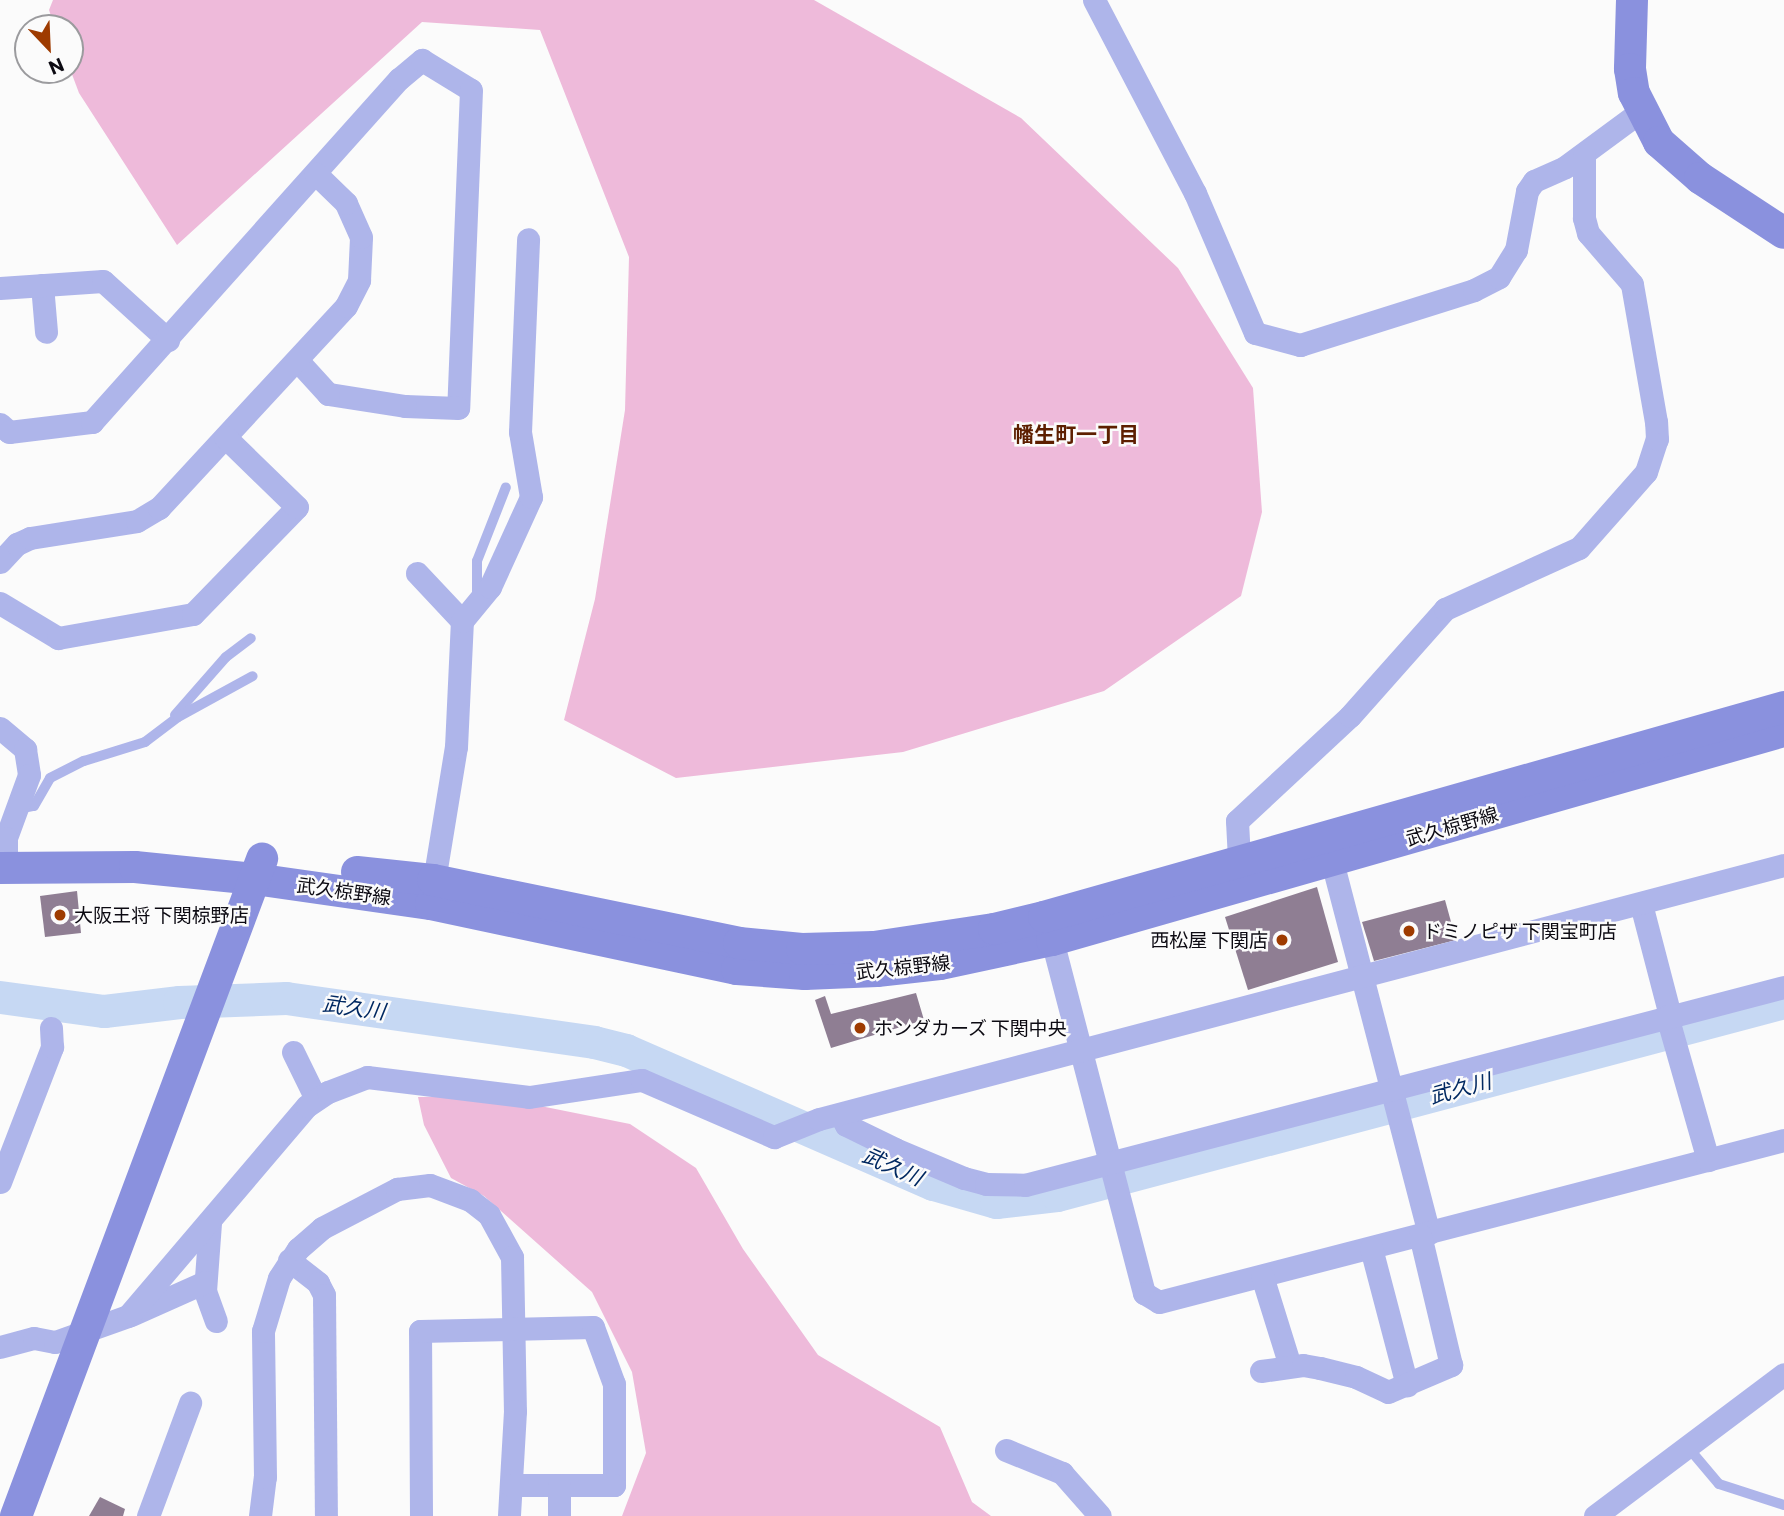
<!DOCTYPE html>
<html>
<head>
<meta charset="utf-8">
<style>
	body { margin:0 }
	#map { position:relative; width:1784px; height:1516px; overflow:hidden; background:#fbfbfb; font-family:Commissioner,"Noto Sans JP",sans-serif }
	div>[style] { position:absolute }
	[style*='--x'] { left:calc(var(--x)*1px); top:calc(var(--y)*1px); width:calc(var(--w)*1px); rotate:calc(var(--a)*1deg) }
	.green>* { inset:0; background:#eebada }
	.river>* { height:33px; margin:-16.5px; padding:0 16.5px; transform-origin:16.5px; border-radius:16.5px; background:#c6d8f3 }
	.building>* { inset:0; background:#8f7e93 }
	.lane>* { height:10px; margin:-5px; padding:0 5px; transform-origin:5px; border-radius:5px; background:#aeb5ea }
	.street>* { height:23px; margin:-11.5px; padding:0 11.5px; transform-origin:11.5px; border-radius:11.5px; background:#aeb5ea }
	.secondary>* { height:32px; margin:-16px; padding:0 16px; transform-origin:16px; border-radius:16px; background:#8a91de }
	.dots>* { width:19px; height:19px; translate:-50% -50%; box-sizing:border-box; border:4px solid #fbfbfb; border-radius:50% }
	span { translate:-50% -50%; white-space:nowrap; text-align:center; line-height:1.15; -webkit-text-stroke:5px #fbfbfb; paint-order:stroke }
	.street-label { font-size:19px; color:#0c0a12 }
	.poi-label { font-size:19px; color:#0c0a12 }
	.left { translate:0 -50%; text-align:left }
	.right { translate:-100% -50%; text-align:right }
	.neighbourhood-label { font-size:21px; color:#5d1f00; font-weight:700 }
	.water-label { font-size:21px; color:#002861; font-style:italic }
	.north { position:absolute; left:14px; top:14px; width:70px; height:70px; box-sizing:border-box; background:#fbfbfb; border:2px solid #9b9b9e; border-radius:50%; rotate:157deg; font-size:19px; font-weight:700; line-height:28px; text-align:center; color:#0c0a12 }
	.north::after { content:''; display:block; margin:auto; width:24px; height:32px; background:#9e3b00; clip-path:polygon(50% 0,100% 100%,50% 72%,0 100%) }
</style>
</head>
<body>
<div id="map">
	<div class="green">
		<i style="clip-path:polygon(53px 0,814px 0,1021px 118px,1178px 268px,1253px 388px,1262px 512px,1241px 596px,1104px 691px,903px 752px,676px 778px,564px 720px,595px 599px,625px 410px,629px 257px,540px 30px,422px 22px,177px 245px,79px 93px,70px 69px,70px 28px,55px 28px,49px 10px)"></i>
		<i style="clip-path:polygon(491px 1096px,630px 1124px,696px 1168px,743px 1249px,818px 1355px,940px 1427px,972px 1502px,991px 1516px,622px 1516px,646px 1453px,632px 1372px,592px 1292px,484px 1196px,451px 1178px,424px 1125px,418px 1097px)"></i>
	</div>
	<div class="river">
		<i style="--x:0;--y:997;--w:105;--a:7.7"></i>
		<i style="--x:104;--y:1011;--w:76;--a:-6.8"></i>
		<i style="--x:179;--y:1002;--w:107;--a:-2.1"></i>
		<i style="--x:286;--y:998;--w:311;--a:8.1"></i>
		<i style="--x:594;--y:1042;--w:33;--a:14"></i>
		<i style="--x:626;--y:1050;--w:335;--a:23.6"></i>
		<i style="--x:933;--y:1184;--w:66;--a:15.9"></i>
		<i style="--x:996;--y:1202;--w:61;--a:-6.5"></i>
		<i style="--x:1057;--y:1195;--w:752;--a:-14.87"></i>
	</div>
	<div class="building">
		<i style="clip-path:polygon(1317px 887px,1338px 962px,1248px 990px,1225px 917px)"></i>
		<i style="clip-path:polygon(77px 891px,81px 933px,45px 937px,40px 896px)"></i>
		<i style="clip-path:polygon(1445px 900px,1456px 940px,1374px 961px,1362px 922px)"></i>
		<i style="clip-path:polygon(916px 993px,924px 1020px,831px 1048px,815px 1000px,825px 996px,831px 1014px)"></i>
		<i style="clip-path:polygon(100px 1497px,125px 1509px,123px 1516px,89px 1516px)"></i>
	</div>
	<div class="lane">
		<i style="--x:477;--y:600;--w:39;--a:-90"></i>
		<i style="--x:477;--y:561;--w:79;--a:-68.6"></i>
		<i style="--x:175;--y:715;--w:77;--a:-48.7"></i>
		<i style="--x:226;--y:657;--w:31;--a:-37"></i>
		<i style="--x:18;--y:809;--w:16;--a:-11"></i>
		<i style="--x:34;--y:806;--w:32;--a:-60"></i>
		<i style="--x:50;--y:778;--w:38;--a:-27"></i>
		<i style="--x:84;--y:761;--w:64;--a:-17.3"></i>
		<i style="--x:145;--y:742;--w:41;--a:-37.1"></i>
		<i style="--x:178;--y:717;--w:85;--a:-28.7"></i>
		<i style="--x:1686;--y:1445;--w:51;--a:49.8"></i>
		<i style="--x:1719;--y:1484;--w:68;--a:17.9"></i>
	</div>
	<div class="street">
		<i style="--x:1094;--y:0;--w:218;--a:62.4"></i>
		<i style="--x:1195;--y:193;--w:152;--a:66.8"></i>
		<i style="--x:1255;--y:333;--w:47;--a:14.9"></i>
		<i style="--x:1300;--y:345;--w:182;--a:-17.5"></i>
		<i style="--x:1474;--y:290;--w:28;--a:-27"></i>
		<i style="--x:1499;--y:277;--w:32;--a:-58"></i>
		<i style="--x:1516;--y:250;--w:60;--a:-79.4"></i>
		<i style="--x:1527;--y:191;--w:12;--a:-55"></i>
		<i style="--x:1534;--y:181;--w:34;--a:-24"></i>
		<i style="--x:1565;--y:167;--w:94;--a:-36.4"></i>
		<i style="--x:42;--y:285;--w:47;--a:85.1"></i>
		<i style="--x:0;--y:288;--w:103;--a:-3.9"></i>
		<i style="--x:103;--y:281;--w:88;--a:42.2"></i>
		<i style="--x:0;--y:424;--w:12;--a:42"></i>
		<i style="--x:9;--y:432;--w:84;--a:-6.9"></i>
		<i style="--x:92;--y:422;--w:460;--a:-48.2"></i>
		<i style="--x:399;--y:79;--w:30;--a:-40"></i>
		<i style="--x:422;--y:60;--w:57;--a:31.5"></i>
		<i style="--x:471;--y:90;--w:318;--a:92.3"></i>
		<i style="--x:458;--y:408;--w:53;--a:-177.8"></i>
		<i style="--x:405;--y:406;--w:78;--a:-171.1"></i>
		<i style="--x:328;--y:394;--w:46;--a:-132.4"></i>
		<i style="--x:0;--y:562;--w:25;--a:-47"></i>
		<i style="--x:17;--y:544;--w:14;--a:-25"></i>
		<i style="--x:30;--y:538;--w:108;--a:-9"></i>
		<i style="--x:137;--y:521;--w:26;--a:-31"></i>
		<i style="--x:159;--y:508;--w:275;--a:-47.2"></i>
		<i style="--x:346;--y:306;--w:29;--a:-63"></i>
		<i style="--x:359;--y:280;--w:43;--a:-87.3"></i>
		<i style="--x:361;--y:237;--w:37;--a:-114"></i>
		<i style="--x:346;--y:203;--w:42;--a:-136"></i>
		<i style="--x:417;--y:573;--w:66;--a:46.8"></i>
		<i style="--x:0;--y:603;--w:68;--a:31.1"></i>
		<i style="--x:58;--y:638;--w:137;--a:-10.1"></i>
		<i style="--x:193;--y:614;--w:149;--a:-45.8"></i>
		<i style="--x:297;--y:507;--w:100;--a:-135.8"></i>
		<i style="--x:0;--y:728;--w:33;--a:40"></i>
		<i style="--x:25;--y:749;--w:26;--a:81"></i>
		<i style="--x:29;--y:775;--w:67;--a:110.1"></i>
		<i style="--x:6;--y:838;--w:30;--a:90"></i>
		<i style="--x:1328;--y:846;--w:400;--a:75.4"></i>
		<i style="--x:1239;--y:859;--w:38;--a:-93"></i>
		<i style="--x:1237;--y:821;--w:154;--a:-42.9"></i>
		<i style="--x:1350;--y:716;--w:143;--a:-48.4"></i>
		<i style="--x:1445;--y:609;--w:147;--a:-24.5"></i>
		<i style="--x:1579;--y:548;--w:101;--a:-48.6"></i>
		<i style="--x:1646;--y:472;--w:35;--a:-72"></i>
		<i style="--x:1657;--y:439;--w:17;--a:-93"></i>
		<i style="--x:1656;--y:422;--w:140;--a:-99.9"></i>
		<i style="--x:1632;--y:284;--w:67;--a:-130.8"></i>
		<i style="--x:1588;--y:233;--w:16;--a:-105"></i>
		<i style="--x:1584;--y:218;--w:63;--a:-90"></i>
		<i style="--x:432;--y:893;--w:148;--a:-80.7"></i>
		<i style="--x:456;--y:747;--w:126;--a:-87.3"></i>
		<i style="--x:462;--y:621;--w:44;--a:-50.5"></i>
		<i style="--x:490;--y:587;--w:99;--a:-65.5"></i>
		<i style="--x:531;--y:497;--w:66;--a:-99.6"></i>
		<i style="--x:520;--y:432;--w:193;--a:-87.6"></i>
		<i style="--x:1641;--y:904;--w:115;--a:75.4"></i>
		<i style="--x:1052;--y:940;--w:365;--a:75.4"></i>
		<i style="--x:1144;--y:1293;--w:17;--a:31"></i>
		<i style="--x:1159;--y:1302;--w:646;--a:-14.53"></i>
		<i style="--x:1667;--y:1016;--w:150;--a:74.1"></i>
		<i style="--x:293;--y:1052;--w:52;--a:63.9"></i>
		<i style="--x:841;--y:1116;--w:10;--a:61"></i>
		<i style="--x:846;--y:1125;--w:55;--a:26.1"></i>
		<i style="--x:895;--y:1149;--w:75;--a:22.8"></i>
		<i style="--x:964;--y:1178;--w:23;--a:15"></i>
		<i style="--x:986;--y:1184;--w:39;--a:1"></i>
		<i style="--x:1025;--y:1185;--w:784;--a:-14.62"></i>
		<i style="--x:0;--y:1182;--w:145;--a:-68.9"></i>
		<i style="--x:52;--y:1047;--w:19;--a:-93"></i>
		<i style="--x:210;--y:1223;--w:68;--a:94.2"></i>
		<i style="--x:205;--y:1291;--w:32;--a:70"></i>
		<i style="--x:1371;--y:1248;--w:142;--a:75.3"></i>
		<i style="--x:289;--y:1260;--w:37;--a:38"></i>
		<i style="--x:318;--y:1283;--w:13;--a:63"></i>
		<i style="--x:324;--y:1295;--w:221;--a:89.5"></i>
		<i style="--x:1262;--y:1276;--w:94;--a:72.7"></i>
		<i style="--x:131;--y:1315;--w:81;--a:-24"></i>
		<i style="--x:0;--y:1347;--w:35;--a:-15"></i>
		<i style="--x:34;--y:1338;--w:21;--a:11"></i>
		<i style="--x:55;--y:1342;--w:77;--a:-19.6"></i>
		<i style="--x:128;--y:1316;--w:276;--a:-49.6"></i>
		<i style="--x:307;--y:1106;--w:25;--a:-34"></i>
		<i style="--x:328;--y:1092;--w:42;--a:-21"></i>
		<i style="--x:367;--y:1077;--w:163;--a:7"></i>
		<i style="--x:529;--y:1097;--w:114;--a:-8.6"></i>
		<i style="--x:642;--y:1080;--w:144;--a:23.4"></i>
		<i style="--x:774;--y:1137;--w:48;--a:-21.8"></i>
		<i style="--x:819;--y:1119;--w:998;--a:-14.75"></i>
		<i style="--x:1261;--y:1371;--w:42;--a:-8.1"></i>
		<i style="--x:1303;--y:1365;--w:17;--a:10"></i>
		<i style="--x:1320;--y:1368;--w:37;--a:14"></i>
		<i style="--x:1356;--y:1377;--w:35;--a:25"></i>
		<i style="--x:1388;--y:1392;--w:69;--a:-23.2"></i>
		<i style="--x:1451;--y:1365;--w:134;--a:-103.4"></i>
		<i style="--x:1006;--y:1450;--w:61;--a:22.3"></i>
		<i style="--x:1062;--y:1473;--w:57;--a:48.5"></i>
		<i style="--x:148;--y:1516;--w:121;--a:-69.6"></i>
		<i style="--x:260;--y:1516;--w:39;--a:-83"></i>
		<i style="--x:265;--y:1477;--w:146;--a:-90.8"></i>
		<i style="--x:263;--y:1331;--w:55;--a:-73.2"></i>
		<i style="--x:279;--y:1278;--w:35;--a:-57"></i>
		<i style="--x:298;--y:1249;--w:32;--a:-41"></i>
		<i style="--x:322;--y:1228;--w:85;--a:-27.5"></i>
		<i style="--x:397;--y:1189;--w:33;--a:-7"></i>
		<i style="--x:430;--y:1185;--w:43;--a:20.6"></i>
		<i style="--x:470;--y:1200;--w:24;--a:38"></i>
		<i style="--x:489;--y:1215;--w:48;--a:61.3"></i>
		<i style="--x:512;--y:1257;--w:154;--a:88.9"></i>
		<i style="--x:515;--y:1411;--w:105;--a:93.3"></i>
		<i style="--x:421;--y:1516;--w:185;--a:-90.3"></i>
		<i style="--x:420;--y:1331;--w:173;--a:-1.3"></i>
		<i style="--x:593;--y:1327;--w:61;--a:69.8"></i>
		<i style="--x:614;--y:1384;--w:101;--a:90"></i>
		<i style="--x:614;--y:1485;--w:103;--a:180"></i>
		<i style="--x:559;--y:1516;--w:31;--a:-90"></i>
		<i style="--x:1595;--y:1516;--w:236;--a:-36.9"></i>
	</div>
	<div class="secondary">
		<i style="--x:1632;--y:0;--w:69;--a:91.7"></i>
		<i style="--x:1630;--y:69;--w:24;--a:81"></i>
		<i style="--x:1634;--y:93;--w:55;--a:63"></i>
		<i style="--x:1659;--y:142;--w:55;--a:41.3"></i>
		<i style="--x:1700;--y:178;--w:100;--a:33.2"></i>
		<i style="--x:0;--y:868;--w:135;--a:-0.4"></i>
		<i style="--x:135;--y:867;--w:121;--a:5.7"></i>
		<i style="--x:255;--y:879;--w:178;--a:8.1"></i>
		<i style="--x:431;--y:904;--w:313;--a:12"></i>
		<i style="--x:737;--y:969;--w:68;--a:4.2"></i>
		<i style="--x:805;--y:974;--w:72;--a:-2.4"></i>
		<i style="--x:877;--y:971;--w:63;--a:-6.3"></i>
		<i style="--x:940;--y:964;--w:115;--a:-12.1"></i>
		<i style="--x:1052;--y:940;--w:761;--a:-15.94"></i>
		<i style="--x:357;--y:872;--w:76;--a:6"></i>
		<i style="--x:433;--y:880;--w:312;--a:11.6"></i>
		<i style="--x:739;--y:943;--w:63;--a:5.4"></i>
		<i style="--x:802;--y:949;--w:72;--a:-1.6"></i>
		<i style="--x:874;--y:947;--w:121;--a:-8.5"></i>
		<i style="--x:994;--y:929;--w:51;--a:-13.5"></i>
		<i style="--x:1044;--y:917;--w:769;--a:-15.84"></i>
		<i style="--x:16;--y:1516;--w:702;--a:-69.47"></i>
	</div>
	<div class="dots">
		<i style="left:60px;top:915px;background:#9e3b00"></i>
		<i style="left:1409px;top:931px;background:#9e3b00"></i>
		<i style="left:1282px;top:940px;background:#9e3b00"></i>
		<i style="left:860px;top:1028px;background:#9e3b00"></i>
	</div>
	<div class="street-label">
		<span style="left:1452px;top:826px;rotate:-16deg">武久椋野線</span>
		<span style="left:344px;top:891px;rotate:8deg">武久椋野線</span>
		<span style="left:903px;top:967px;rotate:-6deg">武久椋野線</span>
	</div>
	<div class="poi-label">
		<span class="left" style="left:74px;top:915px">大阪王将 下関椋野店</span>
		<span class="left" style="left:1423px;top:931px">ドミノピザ 下関宝町店</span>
		<span class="right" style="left:1268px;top:940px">西松屋 下関店</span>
		<span class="left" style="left:874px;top:1028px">ホンダカーズ 下関中央</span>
	</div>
	<div class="neighbourhood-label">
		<span style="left:1076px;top:434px">幡生町一丁目</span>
	</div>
	<div class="water-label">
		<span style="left:354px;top:1007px;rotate:8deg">武久川</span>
		<span style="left:1460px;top:1088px;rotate:-15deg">武久川</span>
		<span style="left:893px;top:1166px;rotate:24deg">武久川</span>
	</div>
	<div class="north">N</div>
</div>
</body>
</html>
